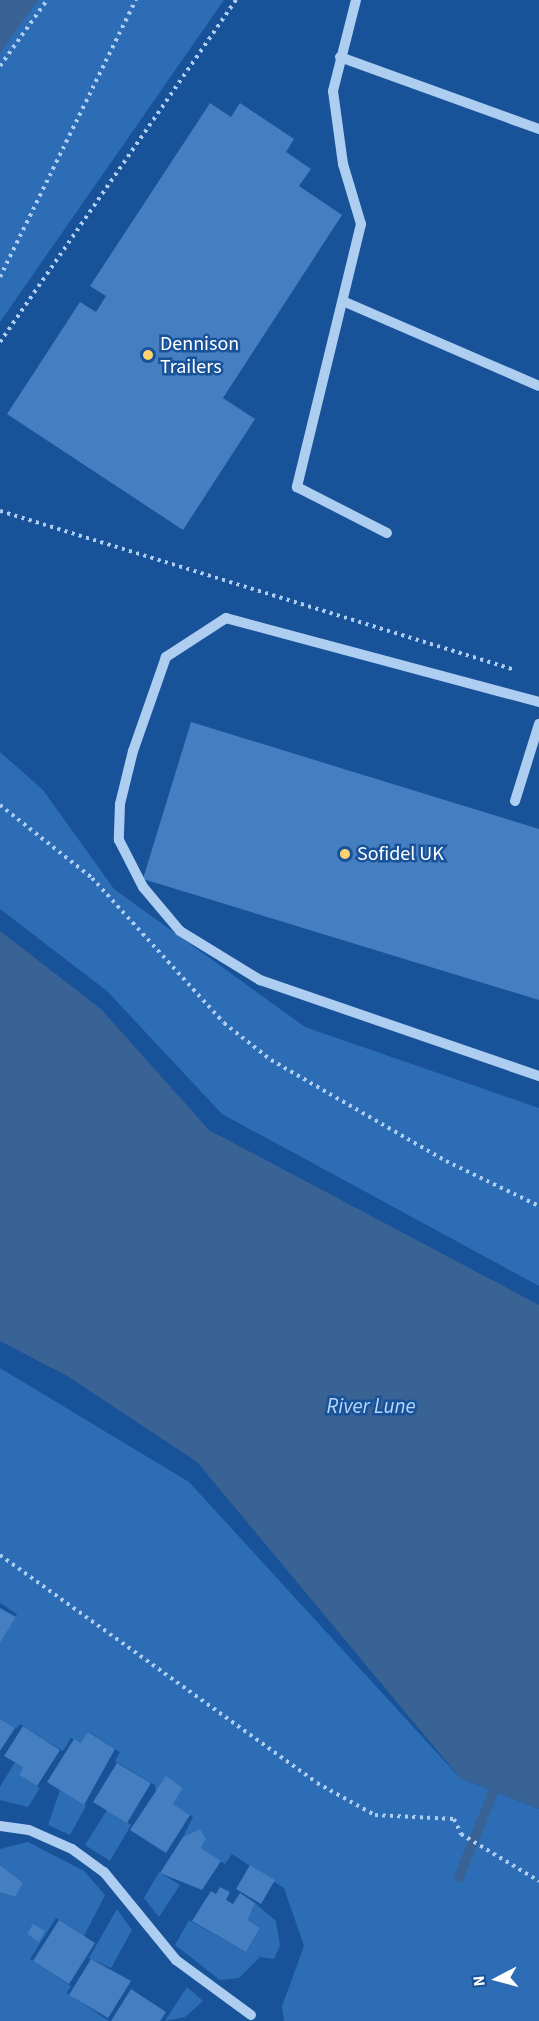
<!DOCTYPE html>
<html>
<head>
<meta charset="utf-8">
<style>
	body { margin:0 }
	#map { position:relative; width:539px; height:2021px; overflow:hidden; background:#185299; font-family:"Source Sans 3",sans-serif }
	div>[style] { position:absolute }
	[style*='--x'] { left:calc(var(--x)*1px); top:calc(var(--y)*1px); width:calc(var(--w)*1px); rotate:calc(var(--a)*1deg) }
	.green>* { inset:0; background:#2c6db6 }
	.water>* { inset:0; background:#396295 }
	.stream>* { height:10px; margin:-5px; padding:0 5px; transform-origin:5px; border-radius:5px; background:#396295 }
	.building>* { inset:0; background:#457ec1 }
	.path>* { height:4px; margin-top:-2px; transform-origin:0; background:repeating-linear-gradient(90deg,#adcdf1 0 3px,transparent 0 7.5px) }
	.minor>* { height:10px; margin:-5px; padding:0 5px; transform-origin:5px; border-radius:5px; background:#adcdf1 }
	.dots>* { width:16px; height:16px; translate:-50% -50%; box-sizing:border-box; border:3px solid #185299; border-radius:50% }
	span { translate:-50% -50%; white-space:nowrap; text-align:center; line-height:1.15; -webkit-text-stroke:5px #185299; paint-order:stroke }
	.poi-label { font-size:20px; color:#fff }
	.left { translate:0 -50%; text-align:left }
	.water-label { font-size:21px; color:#b9d7f8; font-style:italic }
	.north { position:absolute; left:467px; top:1949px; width:60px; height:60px; -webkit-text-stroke:4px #185299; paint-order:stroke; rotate:264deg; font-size:16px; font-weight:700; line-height:24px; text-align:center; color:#fff }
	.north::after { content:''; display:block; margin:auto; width:21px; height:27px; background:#fff; clip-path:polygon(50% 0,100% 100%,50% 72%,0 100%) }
</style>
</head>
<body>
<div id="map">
	<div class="green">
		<i style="clip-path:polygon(0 0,224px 0,0 322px)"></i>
		<i style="clip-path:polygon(0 752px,43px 790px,114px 889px,305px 1027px,539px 1108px,539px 1286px,222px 1114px,107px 991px,0 909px)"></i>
		<i style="clip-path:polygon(0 1368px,189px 1482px,460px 1778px,539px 1809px,539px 2021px,284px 2021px,282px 2006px,304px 1946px,284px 1888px,232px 1854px,225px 1864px,201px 1848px,206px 1839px,200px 1829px,183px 1837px,193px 1817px,173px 1804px,183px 1788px,167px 1777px,156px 1792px,155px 1785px,115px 1761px,120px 1752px,89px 1732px,81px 1743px,71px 1738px,63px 1751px,20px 1724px,16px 1729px,0 1719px,0 1643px,17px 1614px,0 1603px)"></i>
		<i style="clip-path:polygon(15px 1762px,23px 1767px,19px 1775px,40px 1788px,28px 1807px,0 1800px,0 1787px)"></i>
		<i style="clip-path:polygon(60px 1790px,86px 1806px,70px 1835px,48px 1825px)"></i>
		<i style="clip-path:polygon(107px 1810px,131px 1825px,110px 1861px,85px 1845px)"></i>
		<i style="clip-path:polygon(28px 1842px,84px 1871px,105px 1895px,84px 1936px,56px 1918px,30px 1959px,71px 1986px,67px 1993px,109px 2021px,0 2021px,0 1892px,14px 1897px,23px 1883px,0 1865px,0 1849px)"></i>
		<i style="clip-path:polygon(159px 1872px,180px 1885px,159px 1917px,144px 1898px)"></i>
		<i style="clip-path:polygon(255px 1903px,276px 1921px,280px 1946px,274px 1959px,260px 1957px,239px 1978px,220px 1980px,175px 1945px,189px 1920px,246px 1952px,260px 1928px,248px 1920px)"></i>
		<i style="clip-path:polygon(117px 1909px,132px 1930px,111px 1968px,89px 1958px)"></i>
		<i style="clip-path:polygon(187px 1987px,203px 2001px,185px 2017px,165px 2021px)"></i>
	</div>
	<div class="water">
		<i style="clip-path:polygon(0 0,38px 0,0 53px)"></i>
		<i style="clip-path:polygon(0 931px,101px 1009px,209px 1130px,539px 1305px,539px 1809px,460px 1778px,197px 1462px,69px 1377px,0 1341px)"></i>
	</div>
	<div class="stream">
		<i style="--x:459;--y:1877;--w:105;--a:-68.1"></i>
	</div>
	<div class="building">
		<i style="clip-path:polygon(210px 103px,231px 117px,240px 103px,294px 139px,286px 152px,311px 169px,299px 186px,342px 215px,223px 398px,255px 419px,183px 530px,7px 414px,80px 302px,96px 312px,106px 296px,90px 286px)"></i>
		<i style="clip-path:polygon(191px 722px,539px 829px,539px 1000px,143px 879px)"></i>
		<i style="clip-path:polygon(0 1608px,16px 1617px,0 1643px)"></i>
		<i style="clip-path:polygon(0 1719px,15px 1728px,0 1751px)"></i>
		<i style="clip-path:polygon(23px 1726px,60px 1750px,37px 1786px,19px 1775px,23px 1767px,4px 1756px)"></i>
		<i style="clip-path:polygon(88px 1732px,115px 1749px,84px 1805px,47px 1782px,74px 1739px,81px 1743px)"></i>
		<i style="clip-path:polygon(117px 1763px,151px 1783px,127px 1823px,93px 1802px)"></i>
		<i style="clip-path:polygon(166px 1776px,183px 1788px,173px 1804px,190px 1815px,166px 1853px,130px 1830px)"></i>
		<i style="clip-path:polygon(200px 1829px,206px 1839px,201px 1848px,221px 1861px,202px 1890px,160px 1873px,183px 1837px)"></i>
		<i style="clip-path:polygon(0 1865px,23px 1883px,15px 1897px,0 1892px)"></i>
		<i style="clip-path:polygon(250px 1865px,275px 1880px,261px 1904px,236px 1889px)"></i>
		<i style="clip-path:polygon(220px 1887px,230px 1892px,226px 1900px,233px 1904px,240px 1893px,255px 1903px,248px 1920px,260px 1928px,246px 1952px,192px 1921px,211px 1891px,216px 1894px)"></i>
		<i style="clip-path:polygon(59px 1920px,95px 1943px,69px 1984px,33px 1961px)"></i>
		<i style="clip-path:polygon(33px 1924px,45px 1931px,39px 1942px,27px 1934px)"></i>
		<i style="clip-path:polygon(91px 1959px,131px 1981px,108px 2018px,69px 1995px)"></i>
		<i style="clip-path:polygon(131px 1989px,166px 2012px,160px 2021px,111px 2021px)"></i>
	</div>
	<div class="path">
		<i style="--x:0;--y:66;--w:81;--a:-54.5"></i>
		<i style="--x:0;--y:277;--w:309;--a:-63.9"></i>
		<i style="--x:0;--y:342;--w:416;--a:-55.4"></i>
		<i style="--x:0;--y:511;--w:536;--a:17.15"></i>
		<i style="--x:0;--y:805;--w:117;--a:38.4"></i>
		<i style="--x:92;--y:878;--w:196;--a:47.7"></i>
		<i style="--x:224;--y:1023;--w:60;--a:38.2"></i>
		<i style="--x:271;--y:1060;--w:202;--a:30"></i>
		<i style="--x:446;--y:1161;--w:103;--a:25.8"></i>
		<i style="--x:0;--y:1555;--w:390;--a:35.7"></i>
		<i style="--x:317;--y:1783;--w:66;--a:28.9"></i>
		<i style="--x:375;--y:1815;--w:79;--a:2.9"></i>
		<i style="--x:454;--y:1819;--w:17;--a:65"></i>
		<i style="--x:461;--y:1834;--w:91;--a:31.1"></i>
	</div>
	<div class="minor">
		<i style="--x:356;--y:0;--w:94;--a:104.2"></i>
		<i style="--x:333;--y:91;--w:74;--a:82.2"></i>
		<i style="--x:343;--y:164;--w:63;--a:73.3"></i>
		<i style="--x:361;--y:224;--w:271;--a:103.7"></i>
		<i style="--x:297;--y:487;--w:101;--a:27.1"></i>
		<i style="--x:340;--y:57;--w:212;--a:19.9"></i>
		<i style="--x:345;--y:302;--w:211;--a:23.4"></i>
		<i style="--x:539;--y:702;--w:324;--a:-165"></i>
		<i style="--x:226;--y:618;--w:72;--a:147"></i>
		<i style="--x:166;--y:657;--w:100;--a:109.3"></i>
		<i style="--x:133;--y:751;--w:55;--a:103.8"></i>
		<i style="--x:120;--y:804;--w:36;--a:92"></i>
		<i style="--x:119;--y:840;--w:53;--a:62.9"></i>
		<i style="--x:143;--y:887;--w:57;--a:49.9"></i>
		<i style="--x:180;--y:931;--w:94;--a:31.5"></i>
		<i style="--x:260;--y:980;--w:295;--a:19"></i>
		<i style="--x:515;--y:801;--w:81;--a:-72.7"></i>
		<i style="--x:0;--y:1826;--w:29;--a:8"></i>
		<i style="--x:29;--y:1830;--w:47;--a:23.8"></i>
		<i style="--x:72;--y:1849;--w:39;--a:36"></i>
		<i style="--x:104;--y:1872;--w:114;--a:50.7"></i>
		<i style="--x:176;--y:1960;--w:93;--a:36.3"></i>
	</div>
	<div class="dots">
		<i style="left:148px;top:355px;background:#ffd26d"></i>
		<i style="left:345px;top:854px;background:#ffd26d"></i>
	</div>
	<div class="poi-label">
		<span class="left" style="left:160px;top:356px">Dennison<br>Trailers</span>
		<span class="left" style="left:357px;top:854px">Sofidel UK</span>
	</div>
	<div class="water-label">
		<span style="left:371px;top:1406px">River Lune</span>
	</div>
	<div class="north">N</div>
</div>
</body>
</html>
